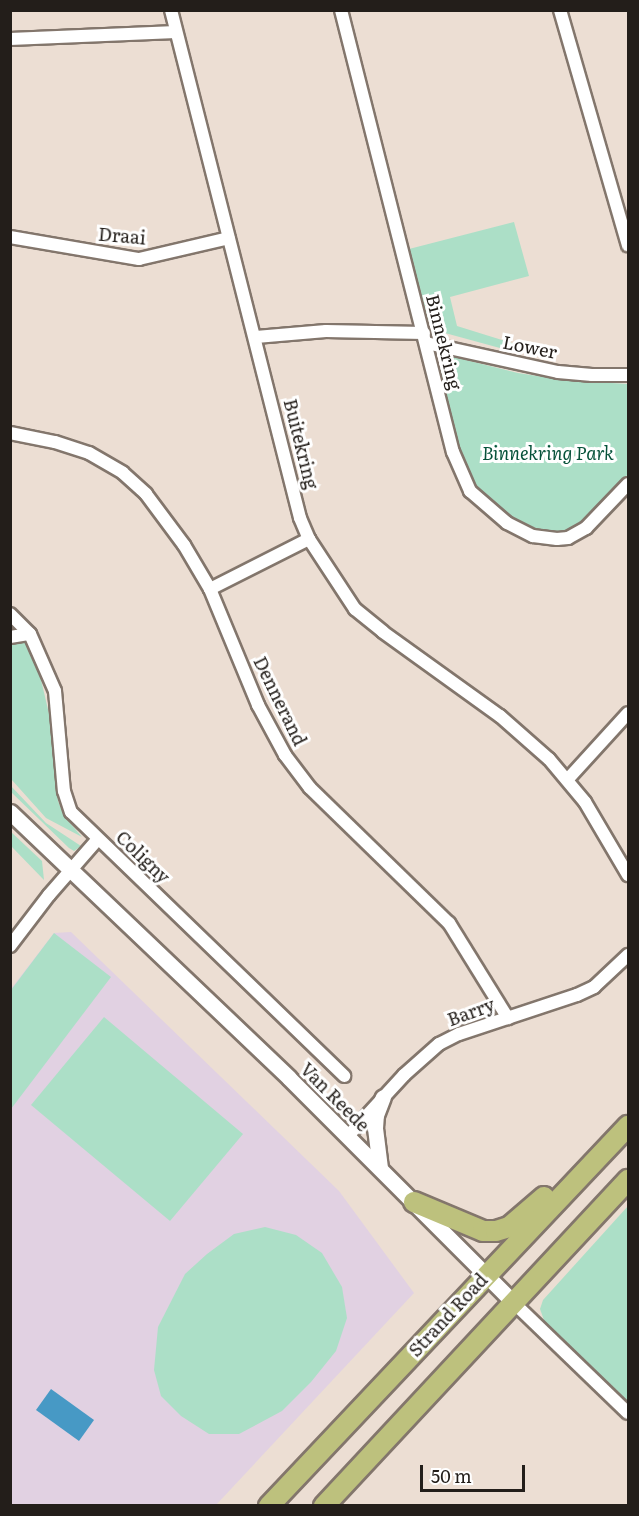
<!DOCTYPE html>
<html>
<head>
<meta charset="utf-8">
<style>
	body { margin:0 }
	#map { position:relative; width:639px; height:1516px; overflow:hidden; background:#ecded3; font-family:Literata,serif }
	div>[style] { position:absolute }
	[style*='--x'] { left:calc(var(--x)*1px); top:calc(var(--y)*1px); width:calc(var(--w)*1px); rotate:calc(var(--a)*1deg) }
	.education>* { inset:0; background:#e1d1e2 }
	.green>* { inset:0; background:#acdfc7 }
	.water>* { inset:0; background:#4799c5 }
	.roads { filter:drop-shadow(2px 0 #83766c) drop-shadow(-2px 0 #83766c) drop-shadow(0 2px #83766c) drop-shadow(0 -2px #83766c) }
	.minor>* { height:12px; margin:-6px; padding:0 6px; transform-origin:6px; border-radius:6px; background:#fff }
	.tertiary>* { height:15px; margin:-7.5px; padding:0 7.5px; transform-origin:7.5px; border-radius:7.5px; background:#fff }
	.primary>* { height:20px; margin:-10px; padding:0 10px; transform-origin:10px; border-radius:10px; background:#bdc17d }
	span { translate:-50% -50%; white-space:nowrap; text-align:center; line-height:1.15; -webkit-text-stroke:6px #fff; paint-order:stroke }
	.street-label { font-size:18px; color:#231e1a }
	.park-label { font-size:18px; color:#06523a; font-style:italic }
	.frame { position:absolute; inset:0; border:12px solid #231e1a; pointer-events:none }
	.scale { position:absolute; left:420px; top:1465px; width:105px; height:27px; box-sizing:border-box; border:3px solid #231e1a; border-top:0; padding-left:8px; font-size:18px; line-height:21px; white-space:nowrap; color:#231e1a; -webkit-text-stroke:4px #fff; paint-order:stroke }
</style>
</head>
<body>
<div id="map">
	<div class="education">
		<i style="clip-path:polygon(71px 932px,339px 1191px,414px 1293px,216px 1505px,11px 1505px,10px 990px,54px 933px)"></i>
	</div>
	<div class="green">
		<i style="clip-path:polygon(514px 222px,529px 276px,450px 297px,457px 326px,515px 344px,518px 353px,434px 330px,428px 319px,409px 249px)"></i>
		<i style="clip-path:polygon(450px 356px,518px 373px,563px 380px,628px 384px,628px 474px,594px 512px,571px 530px,544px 533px,525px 526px,481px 493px,464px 469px,440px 376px,441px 363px)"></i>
		<i style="clip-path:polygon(10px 640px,25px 643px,38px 667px,50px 718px,58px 801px,64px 816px,82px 837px,46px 818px,11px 779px)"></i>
		<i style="clip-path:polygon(10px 785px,46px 823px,81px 846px,74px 851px,69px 848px,11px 792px)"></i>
		<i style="clip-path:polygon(10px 831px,42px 861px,44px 880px,11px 846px)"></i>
		<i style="clip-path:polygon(54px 933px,111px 977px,11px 1109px,11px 990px)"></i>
		<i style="clip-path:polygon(104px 1017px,243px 1134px,170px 1221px,31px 1105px)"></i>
		<i style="clip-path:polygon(628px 1206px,628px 1403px,565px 1344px,545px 1323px,540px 1309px,543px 1300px)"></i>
		<i style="clip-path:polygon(265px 1227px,296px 1235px,322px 1253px,342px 1287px,347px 1318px,336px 1351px,311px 1382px,282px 1411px,239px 1434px,209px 1434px,181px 1416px,161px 1396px,154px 1370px,158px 1327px,185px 1274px,207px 1254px,234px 1234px)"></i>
	</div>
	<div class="water">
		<i style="clip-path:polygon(51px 1389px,94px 1420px,79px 1441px,36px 1410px)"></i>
	</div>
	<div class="roads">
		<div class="minor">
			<i style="--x:171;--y:10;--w:524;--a:75.75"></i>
			<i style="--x:300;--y:518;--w:23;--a:67"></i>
			<i style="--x:309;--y:539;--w:84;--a:56.7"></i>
			<i style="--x:355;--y:609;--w:36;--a:39"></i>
			<i style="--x:383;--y:632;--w:144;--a:35.7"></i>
			<i style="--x:500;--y:716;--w:65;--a:41.3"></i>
			<i style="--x:549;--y:759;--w:56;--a:50.1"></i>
			<i style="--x:585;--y:802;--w:85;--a:59.5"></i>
			<i style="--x:341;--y:10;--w:456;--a:75.8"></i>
			<i style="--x:453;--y:452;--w:43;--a:66.4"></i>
			<i style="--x:470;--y:491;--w:49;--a:40.9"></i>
			<i style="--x:507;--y:523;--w:29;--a:27"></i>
			<i style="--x:533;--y:536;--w:24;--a:7"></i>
			<i style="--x:557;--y:539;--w:11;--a:-5"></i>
			<i style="--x:568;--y:538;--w:21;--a:-29"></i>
			<i style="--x:586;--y:528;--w:61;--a:-46.3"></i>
			<i style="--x:560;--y:10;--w:245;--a:73.9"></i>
			<i style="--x:10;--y:39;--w:166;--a:-2.4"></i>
			<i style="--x:10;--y:237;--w:131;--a:9.7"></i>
			<i style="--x:139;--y:259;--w:92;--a:-13.1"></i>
			<i style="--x:256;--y:337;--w:70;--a:-4.9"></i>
			<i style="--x:326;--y:331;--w:98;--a:1.2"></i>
			<i style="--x:426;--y:343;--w:135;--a:12.4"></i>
			<i style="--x:558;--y:372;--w:34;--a:5"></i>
			<i style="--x:592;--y:375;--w:36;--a:0"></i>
			<i style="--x:10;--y:433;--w:46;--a:11.3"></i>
			<i style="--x:55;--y:442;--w:36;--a:18"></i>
			<i style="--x:89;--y:453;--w:39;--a:30"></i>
			<i style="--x:123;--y:473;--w:31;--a:42"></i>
			<i style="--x:146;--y:494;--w:64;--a:53.3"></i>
			<i style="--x:184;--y:545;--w:51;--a:59.4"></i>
			<i style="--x:210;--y:589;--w:126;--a:67.5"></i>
			<i style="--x:258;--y:705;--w:57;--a:61.6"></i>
			<i style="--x:285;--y:755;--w:41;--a:52.9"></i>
			<i style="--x:310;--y:788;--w:194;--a:44.2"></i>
			<i style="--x:449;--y:923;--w:112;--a:58.2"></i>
			<i style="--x:210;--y:589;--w:111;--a:-26.8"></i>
			<i style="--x:10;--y:614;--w:28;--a:45"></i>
			<i style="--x:30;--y:634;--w:62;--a:66.3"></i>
			<i style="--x:55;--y:691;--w:100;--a:84.9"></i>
			<i style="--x:64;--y:791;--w:22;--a:72"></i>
			<i style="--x:71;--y:812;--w:380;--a:44"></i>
			<i style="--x:10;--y:637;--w:20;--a:-9"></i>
			<i style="--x:568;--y:779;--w:89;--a:-47.7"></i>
			<i style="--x:10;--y:946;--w:64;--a:-52.6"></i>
			<i style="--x:49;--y:895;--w:74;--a:-48.8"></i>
			<i style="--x:348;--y:1136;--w:83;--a:-47.4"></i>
			<i style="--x:404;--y:1075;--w:47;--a:-41.5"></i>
			<i style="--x:439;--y:1044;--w:22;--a:-27"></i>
			<i style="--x:459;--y:1034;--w:124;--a:-18.3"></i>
			<i style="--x:577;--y:995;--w:19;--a:-25"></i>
			<i style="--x:594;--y:987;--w:47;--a:-43.3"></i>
			<i style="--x:514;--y:1303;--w:158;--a:44"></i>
		</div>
		<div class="tertiary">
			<i style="--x:10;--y:812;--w:385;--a:43.6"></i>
			<i style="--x:289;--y:1078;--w:318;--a:45"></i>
			<i style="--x:380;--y:1168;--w:40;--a:-97.1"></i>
			<i style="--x:375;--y:1128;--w:13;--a:-86"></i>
			<i style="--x:376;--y:1115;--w:19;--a:-69"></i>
		</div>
		<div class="primary">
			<i style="--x:414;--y:1202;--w:75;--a:22.8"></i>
			<i style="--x:483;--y:1231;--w:13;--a:0"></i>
			<i style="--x:496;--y:1231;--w:14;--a:-17"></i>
			<i style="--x:509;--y:1227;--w:46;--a:-40.6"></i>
			<i style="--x:269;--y:1506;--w:523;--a:-46.63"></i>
			<i style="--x:324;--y:1506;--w:446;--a:-47"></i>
		</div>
	</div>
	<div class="street-label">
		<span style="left:122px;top:236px;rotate:5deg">Draai</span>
		<span style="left:444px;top:342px;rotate:76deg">Binnekring</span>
		<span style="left:530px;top:347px;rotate:11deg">Lower</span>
		<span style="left:301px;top:444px;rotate:76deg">Buitekring</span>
		<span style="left:280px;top:701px;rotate:64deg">Dennerand</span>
		<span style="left:143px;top:857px;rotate:44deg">Coligny</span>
		<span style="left:471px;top:1012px;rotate:-20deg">Barry</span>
		<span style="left:335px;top:1097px;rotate:45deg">Van Reede</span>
		<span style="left:448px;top:1315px;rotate:-47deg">Strand Road</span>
	</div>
	<div class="park-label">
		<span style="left:548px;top:453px">Binnekring Park</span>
	</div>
	<div class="frame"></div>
	<div class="scale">50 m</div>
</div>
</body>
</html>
